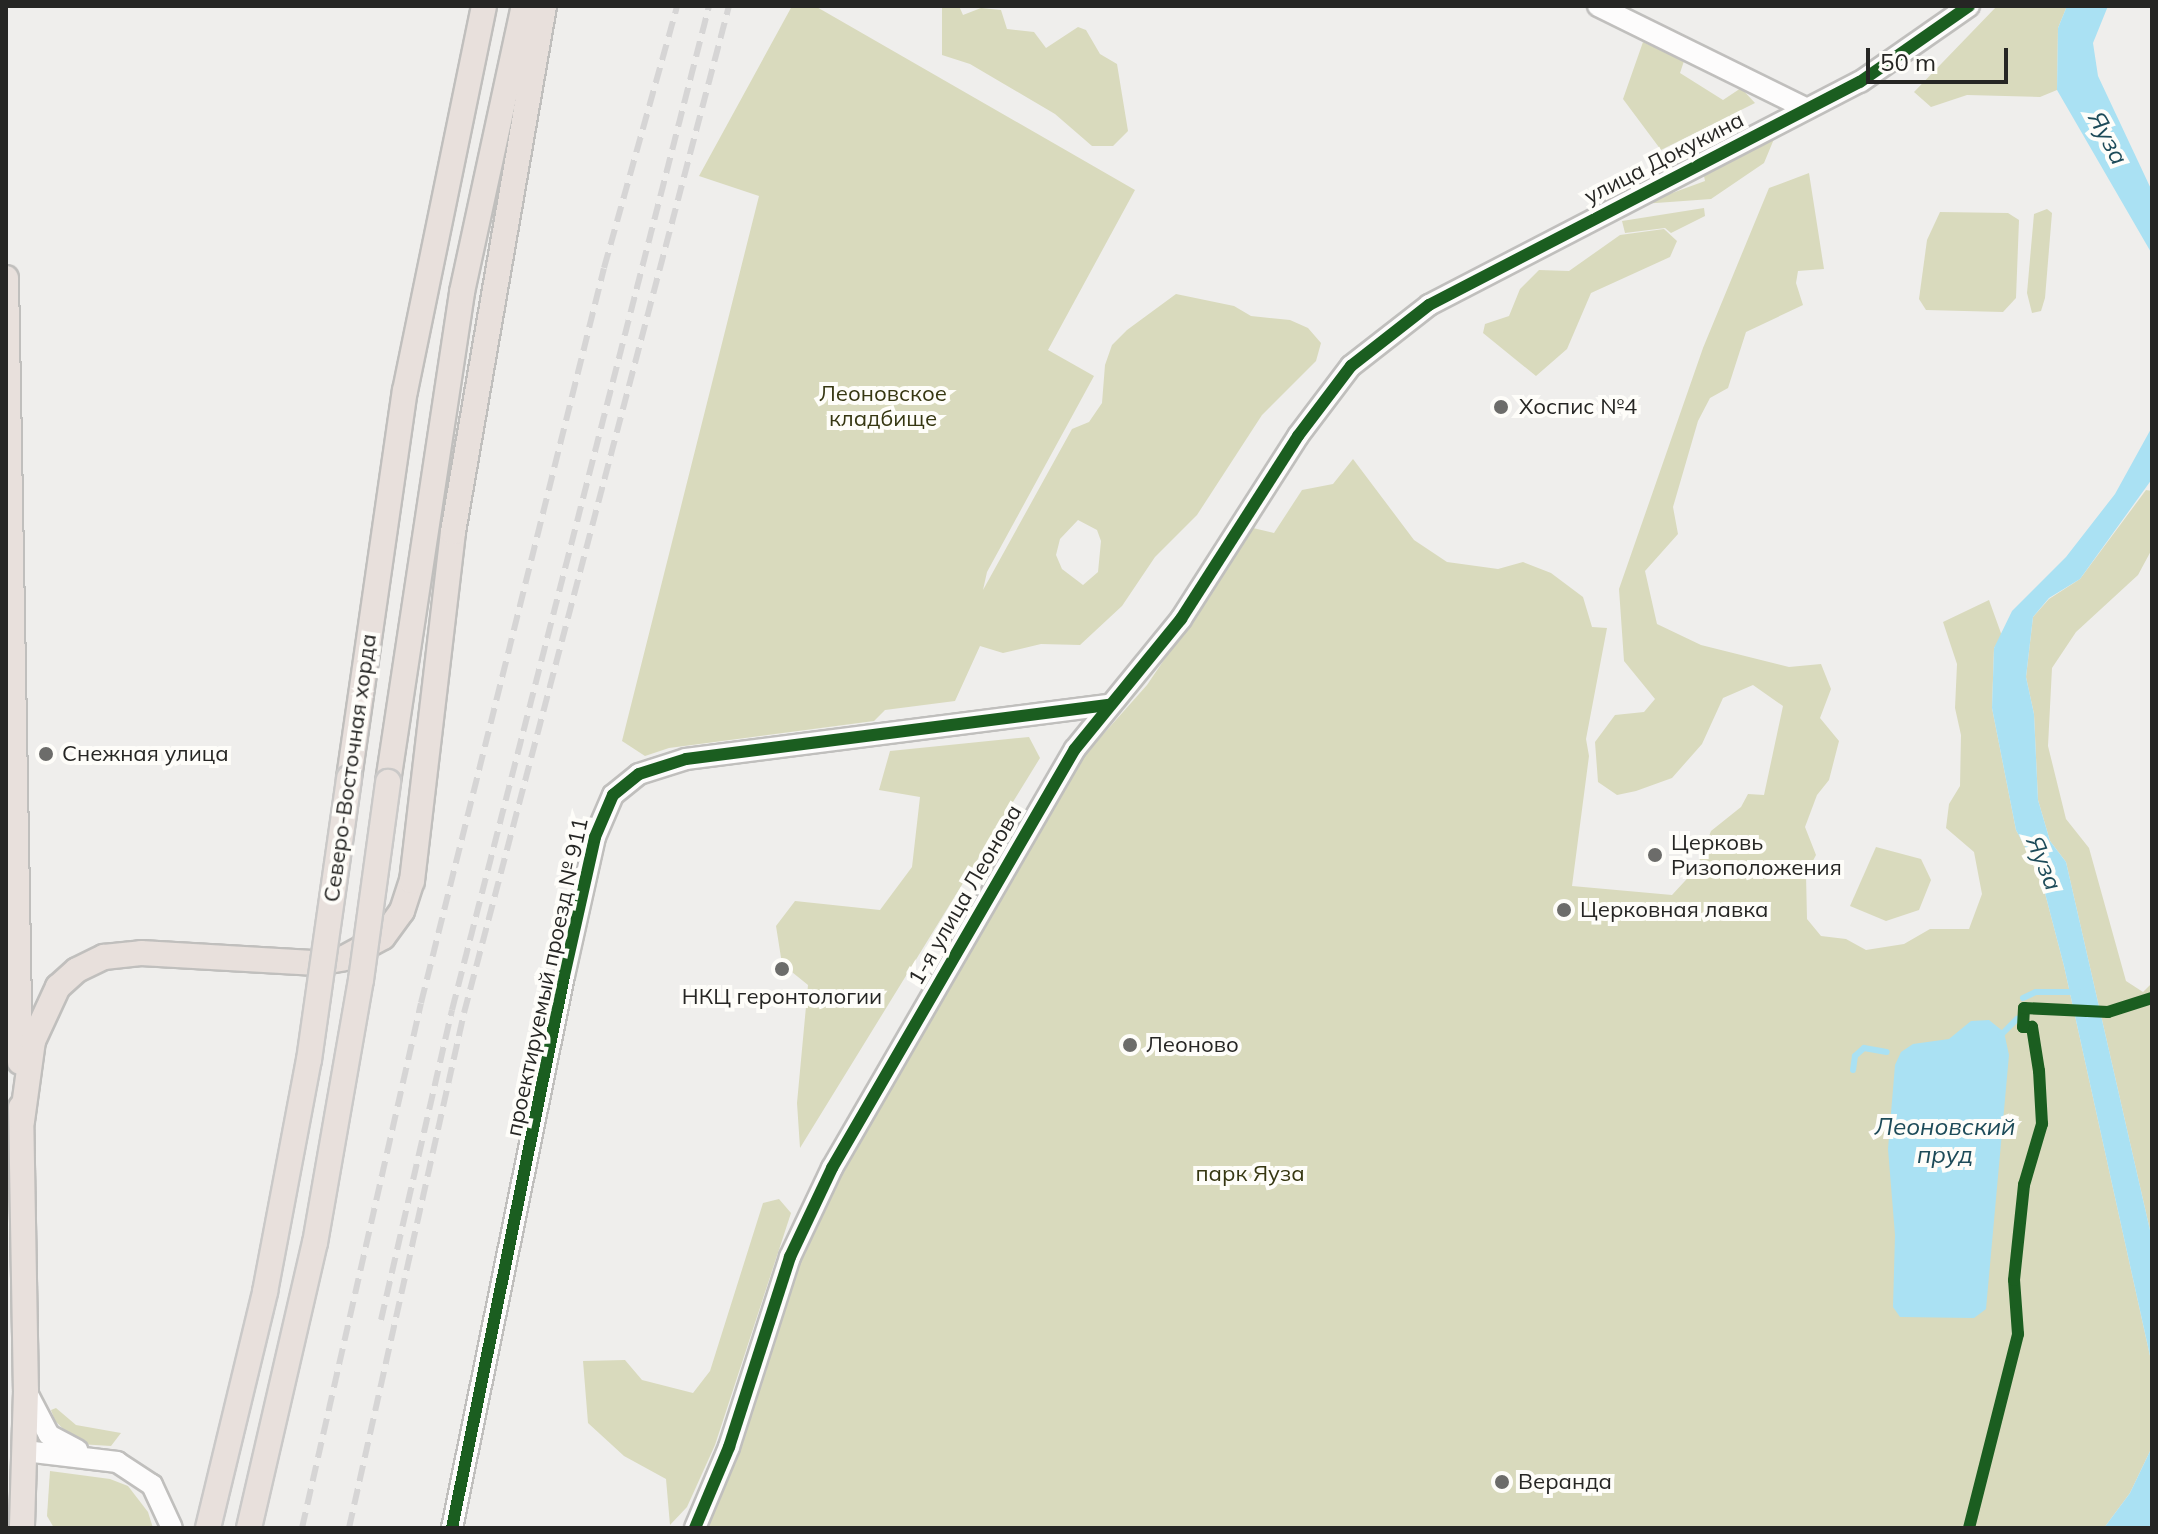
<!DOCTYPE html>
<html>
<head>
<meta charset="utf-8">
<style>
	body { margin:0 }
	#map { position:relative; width:2158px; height:1534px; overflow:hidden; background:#efeeec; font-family:Mulish,sans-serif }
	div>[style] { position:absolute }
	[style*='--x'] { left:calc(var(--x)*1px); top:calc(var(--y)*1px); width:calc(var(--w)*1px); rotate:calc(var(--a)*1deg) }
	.green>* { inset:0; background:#d9dabd }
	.water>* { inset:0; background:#aae1f3 }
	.stream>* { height:6px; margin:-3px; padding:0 3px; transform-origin:3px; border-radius:3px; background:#aae1f3 }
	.roads { filter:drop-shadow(2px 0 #c0bfbd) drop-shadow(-2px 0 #c0bfbd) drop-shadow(0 2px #c0bfbd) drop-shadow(0 -2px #c0bfbd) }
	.minor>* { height:20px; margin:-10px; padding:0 10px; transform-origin:10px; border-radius:10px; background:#fdfcfc }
	.major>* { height:24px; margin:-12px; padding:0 12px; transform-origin:12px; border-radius:12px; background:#e8e0dc }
	.rail>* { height:6px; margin-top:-3px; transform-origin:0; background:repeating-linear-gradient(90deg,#d6d5d5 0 16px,transparent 0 24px) }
	.bridges { filter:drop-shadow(2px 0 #cac9c8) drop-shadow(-2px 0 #cac9c8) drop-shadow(0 2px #cac9c8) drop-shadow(0 -2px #cac9c8) }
	.major-bridge>* { height:24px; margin:-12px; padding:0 12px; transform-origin:12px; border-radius:12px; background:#e8e0dc }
	.cycleway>* { height:12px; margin:-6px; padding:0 6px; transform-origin:6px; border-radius:6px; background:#1b5e20 }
	.dots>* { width:22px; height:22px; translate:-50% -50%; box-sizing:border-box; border:4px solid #fefdf9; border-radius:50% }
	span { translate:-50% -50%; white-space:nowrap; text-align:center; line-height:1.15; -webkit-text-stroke:8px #fefdf9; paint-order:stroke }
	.street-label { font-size:22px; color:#262624 }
	.park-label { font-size:22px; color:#363712 }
	.poi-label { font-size:22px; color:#262624 }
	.left { translate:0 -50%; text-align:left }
	.water-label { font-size:24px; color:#1d4b59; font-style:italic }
	.frame { position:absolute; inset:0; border:8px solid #262624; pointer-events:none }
	.scale { position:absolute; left:1866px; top:48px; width:142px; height:36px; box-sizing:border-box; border:4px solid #262624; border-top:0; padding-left:10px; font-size:24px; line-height:28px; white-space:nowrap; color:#262624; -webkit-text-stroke:6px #fefdf9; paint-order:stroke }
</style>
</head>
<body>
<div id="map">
	<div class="green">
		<i style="clip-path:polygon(evenodd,792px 6px,815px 6px,1135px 190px,1048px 350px,1094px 376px,987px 572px,983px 590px,1072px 429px,1089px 422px,1102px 403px,1105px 365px,1112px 345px,1127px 330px,1176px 294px,1234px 306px,1251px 316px,1290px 320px,1308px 328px,1321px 343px,1316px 361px,1262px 415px,1197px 515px,1155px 557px,1122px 606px,1080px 645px,1041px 644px,1003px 653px,980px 646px,955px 701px,885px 710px,874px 721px,669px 748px,645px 756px,622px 741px,759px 196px,699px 176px,792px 6px,1078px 520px,1097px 530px,1101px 541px,1098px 572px,1083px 585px,1062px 569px,1056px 555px,1060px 539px,1078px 520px)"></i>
		<i style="clip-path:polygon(942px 6px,959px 6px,963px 15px,981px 8px,1001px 10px,1007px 29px,1034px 32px,1046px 48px,1078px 27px,1086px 30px,1100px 54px,1117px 64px,1128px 131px,1113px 146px,1092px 146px,1055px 114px,970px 64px,942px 55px)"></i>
		<i style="clip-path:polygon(1997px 6px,2067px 6px,2058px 28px,2057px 90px,2040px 97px,1967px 95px,1931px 107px,1914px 92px)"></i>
		<i style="clip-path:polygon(1643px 42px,1684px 61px,1680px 73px,1723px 100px,1741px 88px,1755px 103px,1661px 150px,1623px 99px)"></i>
		<i style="clip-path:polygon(1774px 139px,1764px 163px,1711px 199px,1642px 204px,1705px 181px,1703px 171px)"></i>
		<i style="clip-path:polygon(1809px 173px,1824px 269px,1798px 271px,1796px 283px,1803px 305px,1746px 332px,1728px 388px,1710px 398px,1698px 421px,1673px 507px,1678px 534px,1645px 571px,1657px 624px,1701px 645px,1789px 667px,1821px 664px,1831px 689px,1820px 718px,1839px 741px,1829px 780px,1817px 795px,1805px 827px,1816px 855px,1806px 874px,1807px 919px,1821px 936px,1846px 939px,1866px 950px,1904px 944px,1930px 929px,1969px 929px,1982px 894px,1974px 852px,1946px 828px,1949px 804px,1960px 786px,1961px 735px,1955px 708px,1957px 664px,1943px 622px,1989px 600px,2002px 636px,1994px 648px,1992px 708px,2016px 830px,2040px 874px,2064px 966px,2152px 1365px,2152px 1447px,2130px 1493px,2104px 1528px,706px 1528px,809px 1239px,847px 1166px,1083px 757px,1147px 685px,1253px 528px,1274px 533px,1302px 490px,1333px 484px,1353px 459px,1414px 540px,1447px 562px,1498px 569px,1523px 562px,1551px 573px,1583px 597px,1592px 627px,1607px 628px,1586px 739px,1589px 756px,1572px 886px,1672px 895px,1696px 869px,1711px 831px,1741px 807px,1748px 794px,1764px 795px,1783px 706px,1753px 685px,1723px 698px,1702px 744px,1672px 778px,1636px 791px,1617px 795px,1598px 782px,1595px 742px,1615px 715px,1644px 712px,1655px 699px,1624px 661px,1619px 589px,1703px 348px,1769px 188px)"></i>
		<i style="clip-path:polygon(1704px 208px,1705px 216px,1671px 233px,1665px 228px,1625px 233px,1622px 221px)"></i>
		<i style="clip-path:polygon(2047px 209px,2052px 213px,2045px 298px,2041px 311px,2032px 313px,2027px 293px,2034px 214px)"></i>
		<i style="clip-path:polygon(1940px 212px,2008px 213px,2019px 220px,2016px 298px,2003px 312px,1926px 310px,1919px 299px,1927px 240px)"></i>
		<i style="clip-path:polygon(1664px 229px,1677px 241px,1670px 257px,1591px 293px,1567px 349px,1536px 376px,1483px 333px,1485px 324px,1509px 316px,1520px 289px,1539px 270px,1569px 271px,1620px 235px)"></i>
		<i style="clip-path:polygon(2146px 490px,2152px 491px,2152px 549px,2138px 575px,2076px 632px,2052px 668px,2048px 746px,2066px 819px,2089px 848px,2126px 981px,2143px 992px,2152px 983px,2152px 1239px,2066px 862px,2050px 841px,2038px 800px,2034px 714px,2026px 677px,2033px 617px,2049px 599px,2080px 579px)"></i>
		<i style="clip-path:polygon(1029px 737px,1040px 758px,800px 1148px,797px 1103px,808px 985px,782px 964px,776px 926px,795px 901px,880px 910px,912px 867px,920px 797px,879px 790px,890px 751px)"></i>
		<i style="clip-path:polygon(1876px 847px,1921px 859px,1931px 880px,1919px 910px,1886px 921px,1850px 906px)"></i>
		<i style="clip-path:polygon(779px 1199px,791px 1213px,715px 1445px,687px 1507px,670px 1525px,666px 1479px,624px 1456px,588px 1423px,583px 1361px,625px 1360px,642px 1380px,693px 1393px,710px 1371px,763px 1203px)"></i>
		<i style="clip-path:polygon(56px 1408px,76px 1425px,121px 1433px,111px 1446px,79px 1444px,55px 1421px,51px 1410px)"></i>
		<i style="clip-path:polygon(50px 1471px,110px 1479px,128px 1486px,148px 1512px,153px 1528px,54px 1528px,47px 1516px)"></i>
	</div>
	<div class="water">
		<i style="clip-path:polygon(2067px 6px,2108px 6px,2093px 43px,2098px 76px,2152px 191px,2152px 254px,2057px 90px,2058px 28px)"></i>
		<i style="clip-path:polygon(2152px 427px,2152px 479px,2080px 579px,2049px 598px,2033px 617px,2026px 677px,2034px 714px,2038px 800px,2050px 841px,2066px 862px,2152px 1239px,2152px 1365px,2064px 966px,2040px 874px,2016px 830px,1992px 708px,1994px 648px,2012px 611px,2066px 557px,2115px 494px)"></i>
		<i style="clip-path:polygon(1989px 1020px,2004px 1032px,2009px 1055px,1986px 1309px,1974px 1318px,1900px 1317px,1893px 1307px,1895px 1235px,1888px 1149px,1895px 1065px,1901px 1052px,1913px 1044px,1949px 1039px,1971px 1021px)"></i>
		<i style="clip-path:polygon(2152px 1447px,2152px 1528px,2104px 1528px,2130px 1493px)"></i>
	</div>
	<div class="stream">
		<i style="--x:2023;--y:998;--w:14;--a:-25"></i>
		<i style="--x:2036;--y:992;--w:42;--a:0"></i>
		<i style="--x:2001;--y:1035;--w:23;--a:-45"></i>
		<i style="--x:1853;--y:1070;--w:14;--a:-82"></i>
		<i style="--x:1855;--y:1056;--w:12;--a:-42"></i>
		<i style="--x:1864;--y:1048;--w:23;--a:10"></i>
	</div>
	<div class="roads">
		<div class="minor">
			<i style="--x:1598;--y:6;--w:231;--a:26.2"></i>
			<i style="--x:27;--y:1393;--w:47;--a:62.4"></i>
			<i style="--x:49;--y:1435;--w:32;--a:28"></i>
			<i style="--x:25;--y:1451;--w:93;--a:6.8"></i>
			<i style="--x:117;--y:1462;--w:42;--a:33.3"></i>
			<i style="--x:152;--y:1485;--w:47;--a:65.1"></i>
			<i style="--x:452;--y:1528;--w:563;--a:-78.53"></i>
			<i style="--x:564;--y:976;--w:142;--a:-77.4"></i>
			<i style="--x:595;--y:837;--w:46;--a:-66.8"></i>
			<i style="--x:613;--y:795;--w:33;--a:-39"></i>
			<i style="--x:639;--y:774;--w:49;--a:-17.7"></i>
			<i style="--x:686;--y:759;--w:427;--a:-7.3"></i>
			<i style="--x:695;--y:1528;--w:88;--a:-67.2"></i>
			<i style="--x:729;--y:1447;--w:200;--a:-72.2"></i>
			<i style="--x:790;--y:1257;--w:98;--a:-64.7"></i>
			<i style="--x:832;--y:1168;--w:484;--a:-59.9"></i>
			<i style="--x:1075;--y:749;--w:168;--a:-50.8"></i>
			<i style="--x:1181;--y:619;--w:217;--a:-57.4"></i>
			<i style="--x:1298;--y:436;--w:88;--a:-52.9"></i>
			<i style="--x:1351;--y:366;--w:99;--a:-38"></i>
			<i style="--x:1429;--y:305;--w:485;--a:-27.4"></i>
			<i style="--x:1860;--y:82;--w:133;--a:-34.9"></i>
		</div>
		<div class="major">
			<i style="--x:6;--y:278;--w:784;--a:88.98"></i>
			<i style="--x:349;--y:778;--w:391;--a:-81.8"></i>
			<i style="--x:405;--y:391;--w:393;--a:-78.4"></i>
			<i style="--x:388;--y:782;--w:496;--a:-81.4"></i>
			<i style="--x:462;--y:292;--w:293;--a:-77.8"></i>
			<i style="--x:21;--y:1107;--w:284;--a:89"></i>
			<i style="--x:26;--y:1391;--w:137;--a:91.7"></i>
			<i style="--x:22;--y:1121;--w:81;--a:-82.2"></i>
			<i style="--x:33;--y:1041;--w:60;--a:-65.2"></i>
			<i style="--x:58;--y:987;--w:25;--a:-42"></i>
			<i style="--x:77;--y:970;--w:30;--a:-26"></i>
			<i style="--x:104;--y:957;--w:37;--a:-6"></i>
			<i style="--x:141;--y:953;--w:176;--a:3.3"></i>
			<i style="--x:317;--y:963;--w:27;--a:-10"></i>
			<i style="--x:344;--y:958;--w:44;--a:-28.3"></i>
			<i style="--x:383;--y:937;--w:32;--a:-54"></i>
			<i style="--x:402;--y:911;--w:32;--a:-72"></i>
			<i style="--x:412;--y:881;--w:351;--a:-83.3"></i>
			<i style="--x:453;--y:532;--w:534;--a:-80.18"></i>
		</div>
	</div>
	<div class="rail">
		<i style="--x:381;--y:1320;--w:318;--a:-77.1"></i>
		<i style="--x:452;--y:1010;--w:1036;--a:-75.64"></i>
		<i style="--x:302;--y:1528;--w:538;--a:-77.23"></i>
		<i style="--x:421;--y:1003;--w:757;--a:-76.02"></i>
		<i style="--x:604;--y:268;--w:272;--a:-74.4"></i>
		<i style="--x:349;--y:1528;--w:528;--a:-77.41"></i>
		<i style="--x:464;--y:1013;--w:1041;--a:-75.26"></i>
	</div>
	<div class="bridges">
		<div class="major-bridge">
			<i style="--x:208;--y:1528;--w:243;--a:-76.4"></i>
			<i style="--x:265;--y:1292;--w:236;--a:-79.3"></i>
			<i style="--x:309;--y:1060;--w:285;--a:-81.9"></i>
			<i style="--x:249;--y:1528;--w:293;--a:-77"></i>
			<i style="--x:315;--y:1243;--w:267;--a:-80.1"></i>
			<i style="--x:361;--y:980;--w:200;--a:-82.2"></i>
		</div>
	</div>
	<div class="cycleway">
		<i style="--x:452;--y:1528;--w:563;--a:-78.53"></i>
		<i style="--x:564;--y:976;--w:142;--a:-77.4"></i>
		<i style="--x:595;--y:837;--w:46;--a:-66.8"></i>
		<i style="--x:613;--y:795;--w:33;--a:-39"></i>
		<i style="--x:639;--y:774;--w:49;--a:-17.7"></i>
		<i style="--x:686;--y:759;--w:427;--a:-7.3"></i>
		<i style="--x:695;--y:1528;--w:88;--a:-67.2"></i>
		<i style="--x:729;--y:1447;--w:200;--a:-72.2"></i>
		<i style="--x:790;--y:1257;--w:98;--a:-64.7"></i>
		<i style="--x:832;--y:1168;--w:484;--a:-59.9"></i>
		<i style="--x:1075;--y:749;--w:168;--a:-50.8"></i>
		<i style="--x:1181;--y:619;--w:217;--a:-57.4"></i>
		<i style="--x:1298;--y:436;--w:88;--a:-52.9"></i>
		<i style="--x:1351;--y:366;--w:99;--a:-38"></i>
		<i style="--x:1429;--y:305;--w:485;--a:-27.4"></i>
		<i style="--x:1860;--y:82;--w:133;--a:-34.9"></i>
		<i style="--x:1969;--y:1528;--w:200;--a:-75.8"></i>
		<i style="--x:2018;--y:1334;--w:54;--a:-94.2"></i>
		<i style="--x:2014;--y:1280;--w:96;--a:-84"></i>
		<i style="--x:2024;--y:1185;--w:64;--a:-73.6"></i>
		<i style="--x:2042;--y:1124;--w:53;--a:-93.2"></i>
		<i style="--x:2039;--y:1071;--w:45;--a:-99"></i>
		<i style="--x:2032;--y:1027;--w:9;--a:180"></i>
		<i style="--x:2023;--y:1027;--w:19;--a:-87"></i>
		<i style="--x:2024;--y:1008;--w:84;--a:2.7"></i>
		<i style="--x:2108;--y:1012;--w:46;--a:-17.7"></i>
	</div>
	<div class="dots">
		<i style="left:1501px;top:407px;background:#6c6c6a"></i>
		<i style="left:46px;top:754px;background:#6c6c6a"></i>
		<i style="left:1655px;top:855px;background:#6c6c6a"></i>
		<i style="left:1564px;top:910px;background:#6c6c6a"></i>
		<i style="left:782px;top:969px;background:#6c6c6a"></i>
		<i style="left:1130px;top:1045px;background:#6c6c6a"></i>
		<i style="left:1502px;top:1482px;background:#6c6c6a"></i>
	</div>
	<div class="street-label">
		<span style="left:1664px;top:158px;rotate:-27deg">улица Докукина</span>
		<span style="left:350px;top:768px;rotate:-82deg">Северо-Восточная хорда</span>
		<span style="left:965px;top:895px;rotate:-60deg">1-я улица Леонова</span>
		<span style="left:547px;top:977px;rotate:-78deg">проектируемый проезд № 911</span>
	</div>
	<div class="park-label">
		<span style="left:883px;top:406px">Леоновское<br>кладбище</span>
		<span style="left:1250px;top:1174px">парк Яуза</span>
	</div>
	<div class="poi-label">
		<span class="left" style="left:1519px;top:407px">Хоспис №4</span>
		<span class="left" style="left:62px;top:754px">Снежная улица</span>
		<span class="left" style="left:1671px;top:855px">Церковь<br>Ризоположения</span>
		<span class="left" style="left:1580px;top:910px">Церковная лавка</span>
		<span style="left:782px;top:997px">НКЦ геронтологии</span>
		<span class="left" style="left:1146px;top:1045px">Леоново</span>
		<span class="left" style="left:1518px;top:1482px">Веранда</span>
	</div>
	<div class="water-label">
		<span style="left:2108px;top:138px;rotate:62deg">Яуза</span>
		<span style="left:2044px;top:863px;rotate:68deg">Яуза</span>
		<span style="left:1945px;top:1141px">Леоновский<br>пруд</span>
	</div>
	<div class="frame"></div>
	<div class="scale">50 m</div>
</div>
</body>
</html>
